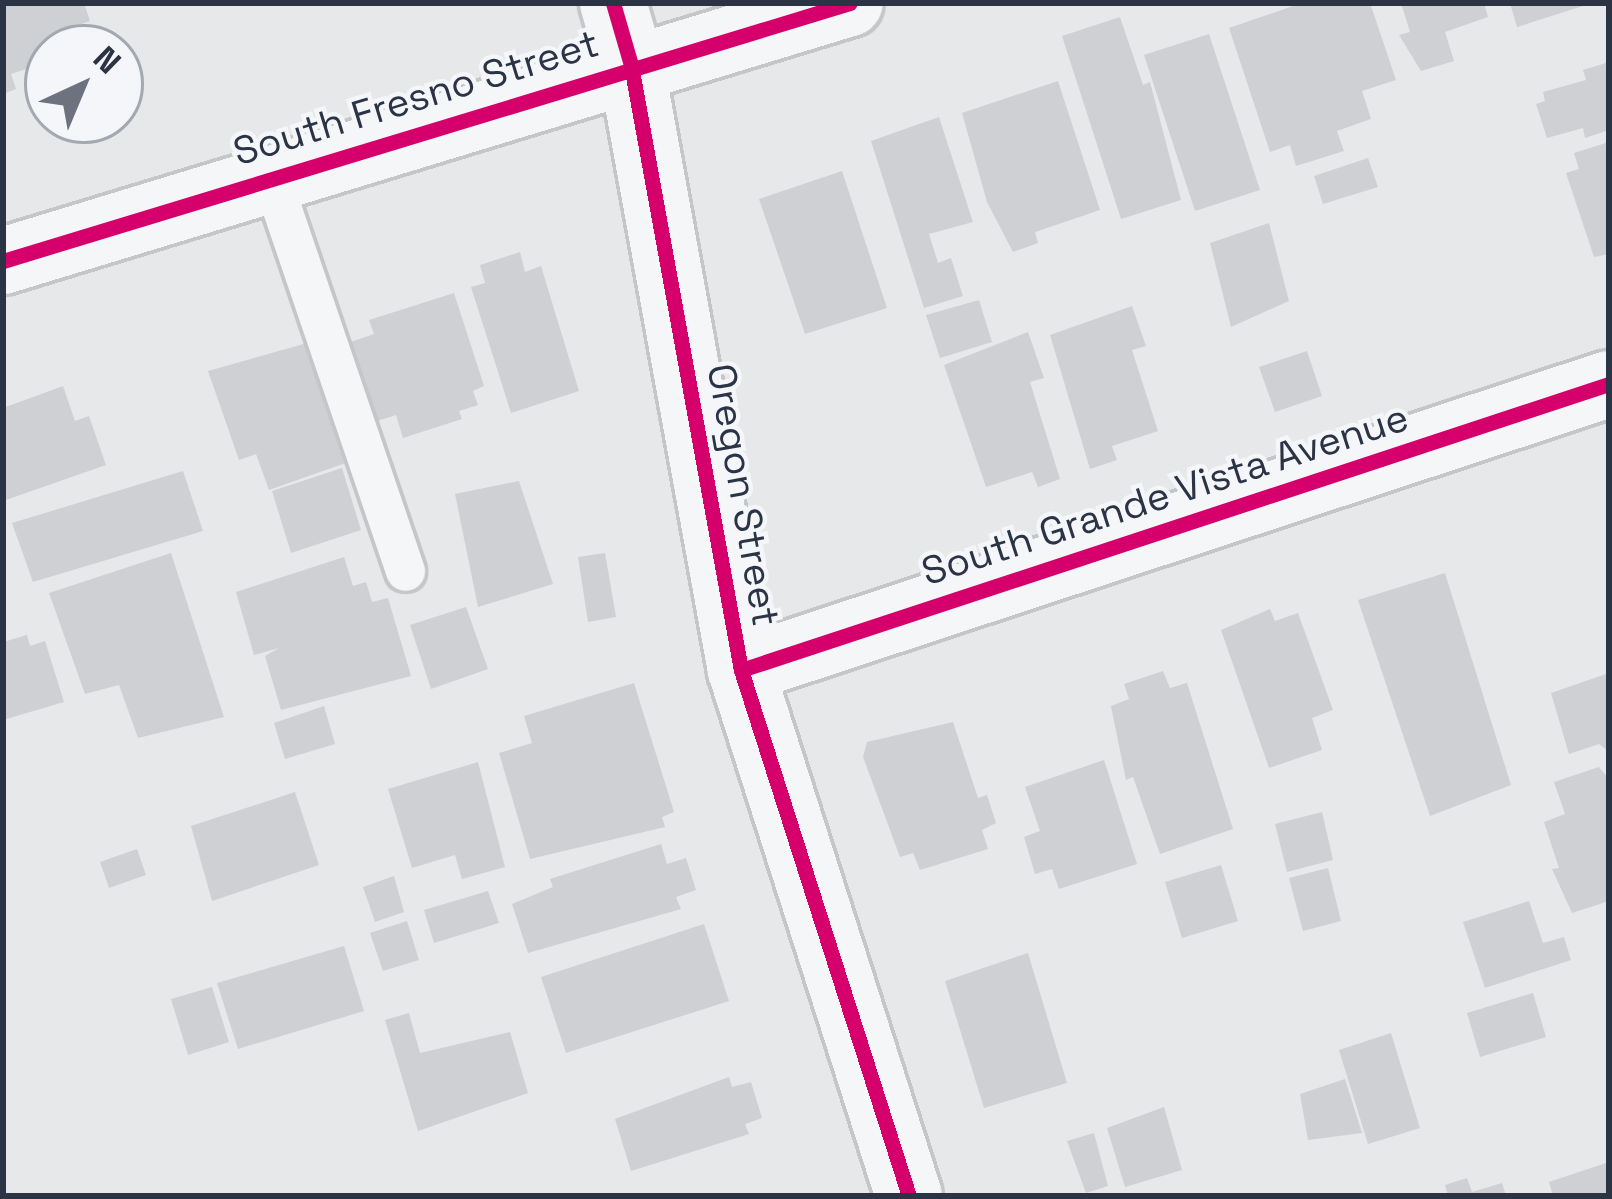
<!DOCTYPE html>
<html>
<head>
<meta charset="utf-8">
<style>
	body { margin:0 }
	#map { position:relative; width:1612px; height:1199px; overflow:hidden; background:#e6e8ea; font-family:"Space Grotesk",sans-serif }
	div>[style] { position:absolute }
	[style*='--x'] { left:calc(var(--x)*1px); top:calc(var(--y)*1px); width:calc(var(--w)*1px); rotate:calc(var(--a)*1deg) }
	.building>* { inset:0; background:#ced0d3 }
	.roads { filter:drop-shadow(3px 0 #c4c6c8) drop-shadow(-3px 0 #c4c6c8) drop-shadow(0 3px #c4c6c8) drop-shadow(0 -3px #c4c6c8) }
	.service>* { height:39px; margin:-19.5px; padding:0 19.5px; transform-origin:19.5px; border-radius:19.5px; background:#f5f6f7 }
	.minor>* { height:66px; margin:-33px; padding:0 33px; transform-origin:33px; border-radius:33px; background:#f5f6f7 }
	.cycleway>* { height:15px; margin:-7.5px; padding:0 7.5px; transform-origin:7.5px; border-radius:7.5px; background:#d6006c }
	span { translate:-50% -50%; white-space:nowrap; text-align:center; line-height:1.15; -webkit-text-stroke:9px #f4f6f9; paint-order:stroke }
	.street-label { font-size:39px; color:#2b3445 }
	.frame { position:absolute; inset:0; border:6px solid #2b3445; pointer-events:none }
	.north { position:absolute; left:24px; top:24px; width:120px; height:120px; box-sizing:border-box; background:#f4f6f9; border:3px solid #a4a8b1; border-radius:50%; rotate:44deg; font-size:33px; font-weight:700; line-height:48px; text-align:center; color:#2b3445 }
	.north::after { content:''; display:block; margin:auto; width:42px; height:54px; background:#6c737f; clip-path:polygon(50% 0,100% 100%,50% 72%,0 100%) }
</style>
</head>
<body>
<div id="map">
	<div class="building">
		<i style="clip-path:polygon(3px 3px,84px 3px,90px 21px,50px 35px,48px 62px,11px 74px,16px 89px,3px 94px)"></i>
		<i style="clip-path:polygon(1302px 3px,1370px 3px,1396px 80px,1362px 91px,1371px 119px,1337px 131px,1344px 151px,1296px 166px,1290px 145px,1270px 152px,1229px 28px)"></i>
		<i style="clip-path:polygon(1401px 3px,1484px 3px,1488px 17px,1445px 32px,1454px 61px,1421px 71px,1399px 35px,1410px 32px)"></i>
		<i style="clip-path:polygon(1510px 3px,1589px 3px,1589px 4px,1517px 27px)"></i>
		<i style="clip-path:polygon(1120px 17px,1143px 85px,1150px 82px,1181px 200px,1121px 219px,1062px 36px)"></i>
		<i style="clip-path:polygon(1209px 34px,1260px 190px,1195px 211px,1144px 55px)"></i>
		<i style="clip-path:polygon(1609px 62px,1609px 130px,1585px 138px,1583px 128px,1547px 138px,1536px 104px,1545px 101px,1543px 92px,1586px 80px,1583px 70px)"></i>
		<i style="clip-path:polygon(1058px 81px,1100px 210px,1035px 232px,1038px 243px,1013px 252px,987px 202px,962px 113px)"></i>
		<i style="clip-path:polygon(939px 117px,973px 222px,929px 234px,938px 263px,951px 258px,963px 296px,924px 308px,871px 141px)"></i>
		<i style="clip-path:polygon(1609px 142px,1609px 254px,1594px 257px,1566px 173px,1579px 169px,1574px 153px)"></i>
		<i style="clip-path:polygon(1368px 158px,1378px 187px,1323px 204px,1314px 176px)"></i>
		<i style="clip-path:polygon(842px 171px,887px 308px,805px 334px,759px 199px)"></i>
		<i style="clip-path:polygon(1269px 223px,1289px 301px,1231px 327px,1210px 243px)"></i>
		<i style="clip-path:polygon(520px 252px,525px 272px,541px 266px,579px 391px,511px 413px,471px 287px,485px 283px,480px 265px)"></i>
		<i style="clip-path:polygon(454px 293px,484px 386px,473px 391px,478px 405px,459px 411px,462px 419px,403px 438px,396px 415px,371px 423px,345px 344px,374px 334px,369px 320px)"></i>
		<i style="clip-path:polygon(979px 300px,992px 342px,940px 358px,926px 315px)"></i>
		<i style="clip-path:polygon(1132px 306px,1146px 346px,1132px 350px,1158px 431px,1112px 446px,1117px 460px,1090px 469px,1050px 335px)"></i>
		<i style="clip-path:polygon(1028px 332px,1044px 378px,1030px 382px,1060px 479px,1038px 487px,1032px 472px,986px 487px,944px 365px)"></i>
		<i style="clip-path:polygon(307px 343px,354px 460px,269px 490px,256px 454px,239px 460px,208px 371px)"></i>
		<i style="clip-path:polygon(1307px 351px,1322px 396px,1275px 412px,1259px 367px)"></i>
		<i style="clip-path:polygon(63px 386px,75px 421px,89px 416px,106px 465px,3px 501px,3px 408px)"></i>
		<i style="clip-path:polygon(342px 468px,361px 530px,291px 553px,272px 491px)"></i>
		<i style="clip-path:polygon(183px 471px,203px 531px,33px 582px,12px 523px)"></i>
		<i style="clip-path:polygon(519px 481px,553px 584px,478px 607px,455px 494px)"></i>
		<i style="clip-path:polygon(171px 553px,224px 717px,138px 738px,119px 685px,85px 694px,49px 593px)"></i>
		<i style="clip-path:polygon(605px 553px,616px 617px,588px 622px,578px 557px)"></i>
		<i style="clip-path:polygon(344px 557px,353px 586px,366px 582px,372px 602px,388px 598px,411px 676px,281px 710px,265px 656px,279px 648px,254px 655px,236px 592px)"></i>
		<i style="clip-path:polygon(1445px 573px,1511px 785px,1430px 816px,1358px 600px)"></i>
		<i style="clip-path:polygon(466px 607px,488px 669px,431px 689px,410px 625px)"></i>
		<i style="clip-path:polygon(1270px 609px,1275px 621px,1298px 613px,1333px 710px,1312px 718px,1322px 750px,1269px 768px,1221px 630px)"></i>
		<i style="clip-path:polygon(27px 635px,30px 646px,45px 641px,64px 702px,3px 720px,3px 642px)"></i>
		<i style="clip-path:polygon(1163px 671px,1170px 688px,1187px 683px,1233px 829px,1160px 854px,1133px 777px,1126px 780px,1111px 706px,1129px 699px,1124px 684px)"></i>
		<i style="clip-path:polygon(1609px 673px,1609px 752px,1599px 744px,1569px 754px,1551px 693px)"></i>
		<i style="clip-path:polygon(634px 683px,674px 812px,662px 817px,665px 827px,530px 859px,499px 753px,532px 743px,524px 716px)"></i>
		<i style="clip-path:polygon(324px 706px,335px 744px,285px 759px,274px 723px)"></i>
		<i style="clip-path:polygon(953px 722px,978px 798px,987px 795px,996px 823px,982px 830px,988px 849px,920px 870px,913px 853px,900px 857px,863px 757px,867px 742px)"></i>
		<i style="clip-path:polygon(1104px 760px,1137px 864px,1059px 889px,1052px 869px,1035px 874px,1024px 837px,1040px 831px,1025px 787px)"></i>
		<i style="clip-path:polygon(478px 762px,505px 867px,462px 879px,455px 855px,412px 868px,388px 789px)"></i>
		<i style="clip-path:polygon(1599px 767px,1609px 779px,1609px 901px,1572px 913px,1552px 869px,1559px 868px,1544px 822px,1565px 814px,1554px 782px)"></i>
		<i style="clip-path:polygon(295px 792px,319px 865px,212px 901px,191px 826px)"></i>
		<i style="clip-path:polygon(1322px 812px,1333px 860px,1287px 872px,1275px 824px)"></i>
		<i style="clip-path:polygon(661px 844px,667px 864px,686px 858px,696px 890px,676px 897px,681px 909px,528px 953px,512px 904px,553px 887px,550px 879px)"></i>
		<i style="clip-path:polygon(137px 849px,146px 875px,109px 888px,100px 862px)"></i>
		<i style="clip-path:polygon(1221px 865px,1238px 921px,1182px 938px,1165px 882px)"></i>
		<i style="clip-path:polygon(1328px 868px,1341px 921px,1303px 931px,1289px 878px)"></i>
		<i style="clip-path:polygon(394px 876px,404px 912px,375px 922px,363px 887px)"></i>
		<i style="clip-path:polygon(488px 891px,499px 923px,434px 943px,424px 910px)"></i>
		<i style="clip-path:polygon(1529px 901px,1543px 943px,1564px 937px,1571px 960px,1485px 988px,1463px 922px)"></i>
		<i style="clip-path:polygon(407px 921px,419px 960px,383px 971px,370px 933px)"></i>
		<i style="clip-path:polygon(704px 924px,729px 1001px,566px 1053px,541px 977px)"></i>
		<i style="clip-path:polygon(344px 946px,364px 1011px,238px 1049px,217px 983px)"></i>
		<i style="clip-path:polygon(1028px 953px,1067px 1083px,984px 1108px,945px 981px)"></i>
		<i style="clip-path:polygon(212px 987px,229px 1042px,188px 1055px,171px 999px)"></i>
		<i style="clip-path:polygon(1533px 993px,1546px 1037px,1480px 1057px,1467px 1013px)"></i>
		<i style="clip-path:polygon(409px 1013px,420px 1053px,510px 1032px,528px 1093px,418px 1131px,385px 1020px)"></i>
		<i style="clip-path:polygon(1391px 1033px,1420px 1128px,1368px 1144px,1339px 1050px)"></i>
		<i style="clip-path:polygon(729px 1077px,732px 1087px,751px 1082px,762px 1118px,745px 1124px,749px 1134px,631px 1171px,615px 1119px)"></i>
		<i style="clip-path:polygon(1345px 1079px,1362px 1133px,1308px 1140px,1300px 1094px)"></i>
		<i style="clip-path:polygon(1164px 1107px,1182px 1170px,1125px 1187px,1107px 1128px)"></i>
		<i style="clip-path:polygon(1094px 1133px,1108px 1186px,1086px 1193px,1067px 1141px)"></i>
		<i style="clip-path:polygon(1609px 1162px,1609px 1196px,1553px 1196px,1549px 1182px)"></i>
		<i style="clip-path:polygon(1467px 1178px,1472px 1192px,1502px 1183px,1506px 1196px,1448px 1196px,1445px 1185px)"></i>
	</div>
	<div class="roads">
		<div class="service">
			<i style="--x:271;--y:177;--w:416;--a:71.2"></i>
		</div>
		<div class="minor">
			<i style="--x:613;--y:3;--w:65;--a:73.8"></i>
			<i style="--x:631;--y:65;--w:615;--a:79.7"></i>
			<i style="--x:741;--y:670;--w:552;--a:72.29"></i>
			<i style="--x:3;--y:261;--w:885;--a:-16.94"></i>
			<i style="--x:741;--y:670;--w:914;--a:-18.24"></i>
		</div>
	</div>
	<div class="cycleway">
		<i style="--x:613;--y:3;--w:65;--a:73.8"></i>
		<i style="--x:631;--y:65;--w:615;--a:79.7"></i>
		<i style="--x:741;--y:670;--w:552;--a:72.29"></i>
		<i style="--x:3;--y:261;--w:885;--a:-16.94"></i>
		<i style="--x:741;--y:670;--w:914;--a:-18.24"></i>
	</div>
	<div class="street-label">
		<span style="left:416px;top:98px;rotate:-17deg">South Fresno Street</span>
		<span style="left:743px;top:495px;rotate:80deg">Oregon Street</span>
		<span style="left:1165px;top:495px;rotate:-18deg">South Grande Vista Avenue</span>
	</div>
	<div class="frame"></div>
	<div class="north">N</div>
</div>
</body>
</html>
